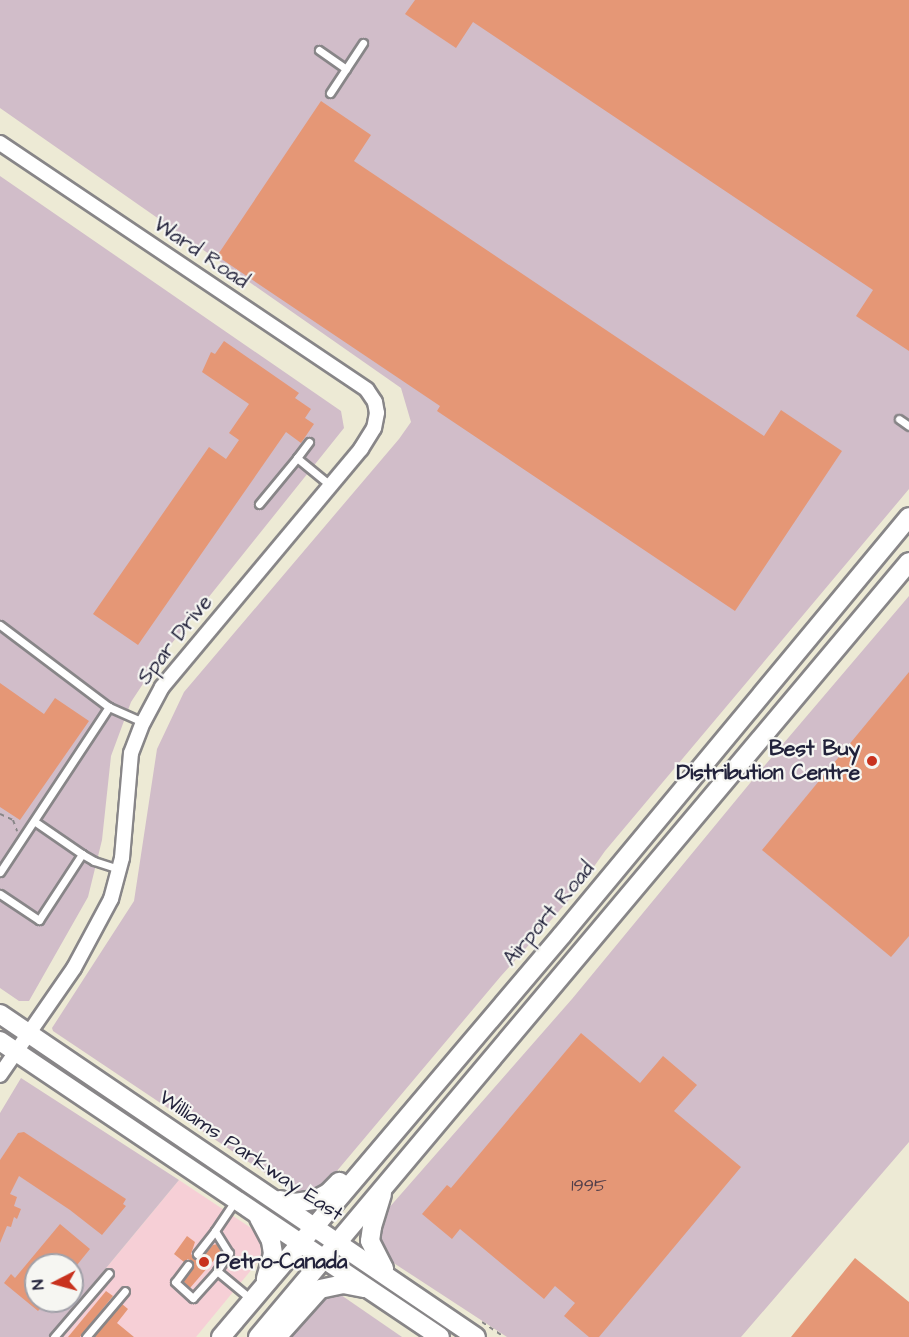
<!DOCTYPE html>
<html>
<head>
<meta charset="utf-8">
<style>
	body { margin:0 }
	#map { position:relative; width:909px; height:1337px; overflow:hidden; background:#edead5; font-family:"Architects Daughter",sans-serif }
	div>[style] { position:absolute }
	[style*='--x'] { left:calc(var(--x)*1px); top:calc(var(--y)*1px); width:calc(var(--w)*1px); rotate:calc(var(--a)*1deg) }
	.built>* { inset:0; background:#f6cfd6 }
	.industrial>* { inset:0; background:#d1bdc9 }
	.building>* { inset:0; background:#e59776 }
	.path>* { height:2px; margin-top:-1px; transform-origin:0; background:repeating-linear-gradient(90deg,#888688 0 4.5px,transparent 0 9px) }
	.roads { filter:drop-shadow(2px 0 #888688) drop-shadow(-2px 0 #888688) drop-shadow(0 2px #888688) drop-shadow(0 -2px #888688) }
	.service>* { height:7px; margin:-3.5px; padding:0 3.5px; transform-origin:3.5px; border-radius:3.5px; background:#fff }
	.minor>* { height:14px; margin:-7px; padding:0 7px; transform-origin:7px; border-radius:7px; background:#fff }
	.secondary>* { height:18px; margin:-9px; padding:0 9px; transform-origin:9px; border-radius:9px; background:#fff }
	.dots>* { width:16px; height:16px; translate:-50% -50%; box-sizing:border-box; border:3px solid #f6f6f2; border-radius:50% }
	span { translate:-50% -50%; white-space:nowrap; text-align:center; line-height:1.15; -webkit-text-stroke:4.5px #f6f6f2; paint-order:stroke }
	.number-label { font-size:18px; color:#533f4a }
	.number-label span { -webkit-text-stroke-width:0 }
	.street-label { font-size:21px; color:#22223b }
	.poi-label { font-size:21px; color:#22223b; font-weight:700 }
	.right { translate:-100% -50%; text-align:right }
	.left { translate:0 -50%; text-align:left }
	.north { position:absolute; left:24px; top:1253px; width:60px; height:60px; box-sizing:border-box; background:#f6f6f2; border:2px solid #a1a1a9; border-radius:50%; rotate:264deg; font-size:16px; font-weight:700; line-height:24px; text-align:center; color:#22223b }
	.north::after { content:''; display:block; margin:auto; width:21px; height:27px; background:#c8321e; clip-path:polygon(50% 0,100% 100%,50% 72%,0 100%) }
</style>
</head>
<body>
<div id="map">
	<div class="built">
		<i style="clip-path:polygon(179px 1180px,260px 1234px,261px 1258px,196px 1337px,49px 1337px)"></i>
	</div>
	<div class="industrial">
		<i style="clip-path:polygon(0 0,909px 0,909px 489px,605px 851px,576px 892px,501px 976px,331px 1178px,316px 1189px,298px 1195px,53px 1031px,52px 1028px,134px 901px,157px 749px,184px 692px,399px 439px,411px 422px,401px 388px,0 108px)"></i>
		<i style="clip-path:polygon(0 176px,341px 411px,344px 428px,160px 658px,131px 702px,111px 756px,102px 840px,88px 897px,29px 1001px,19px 1001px,0 988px)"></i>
		<i style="clip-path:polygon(909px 596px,909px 1142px,741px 1337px,507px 1337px,389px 1260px,380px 1243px,379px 1233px,381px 1219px,387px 1210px,572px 999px,760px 771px)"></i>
		<i style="clip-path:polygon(evenodd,21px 1078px,179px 1180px,49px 1337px,0 1337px,0 1113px,21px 1078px,36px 1265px,72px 1265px,72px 1301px,36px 1301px,36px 1265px)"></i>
		<i style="clip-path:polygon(335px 1293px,341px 1295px,402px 1337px,284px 1337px,308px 1308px,328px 1295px)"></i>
	</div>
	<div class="building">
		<i style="clip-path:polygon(415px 0,909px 0,909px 351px,856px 316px,873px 290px,473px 22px,456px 48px,405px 14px)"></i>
		<i style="clip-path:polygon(321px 101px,371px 135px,354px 161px,764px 436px,781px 410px,842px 451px,735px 611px,437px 411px,440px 406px,217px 256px)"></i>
		<i style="clip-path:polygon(224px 341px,299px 393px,295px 398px,311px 409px,305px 418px,314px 424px,301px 443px,286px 432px,138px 645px,93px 614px,209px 447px,226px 459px,239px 440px,229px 433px,249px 404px,202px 372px,211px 352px,215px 354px)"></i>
		<i style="clip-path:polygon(909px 672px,909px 936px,891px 957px,762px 850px)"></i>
		<i style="clip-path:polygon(0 683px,44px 714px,55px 698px,89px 721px,20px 820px,0 807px)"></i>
		<i style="clip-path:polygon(581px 1033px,640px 1083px,663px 1056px,697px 1085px,674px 1111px,741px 1167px,599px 1337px,589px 1337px,564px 1316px,575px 1303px,555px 1286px,544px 1299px,460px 1229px,452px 1239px,422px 1214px,447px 1185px,451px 1188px)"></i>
		<i style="clip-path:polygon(24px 1132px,126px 1199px,123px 1204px,126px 1206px,102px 1235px,70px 1210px,19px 1176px,10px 1194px,17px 1197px,14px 1206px,21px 1209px,17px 1219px,14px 1217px,11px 1227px,7px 1226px,0 1243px,0 1160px,18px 1133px)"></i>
		<i style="clip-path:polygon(60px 1224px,90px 1249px,77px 1265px,36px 1265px,36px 1301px,47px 1301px,38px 1311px,4px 1283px,11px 1274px,15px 1278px)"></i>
		<i style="clip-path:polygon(187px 1236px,195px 1242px,191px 1254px,197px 1262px,213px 1245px,217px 1244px,221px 1252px,190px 1288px,183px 1281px,193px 1268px,193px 1262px,188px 1259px,184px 1262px,174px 1254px)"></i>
		<i style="clip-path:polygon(855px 1258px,909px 1302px,909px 1337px,791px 1337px)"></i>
		<i style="clip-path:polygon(106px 1291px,113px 1296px,80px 1337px,68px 1337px)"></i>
		<i style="clip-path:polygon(122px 1304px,128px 1309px,117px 1323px,134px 1337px,93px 1337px)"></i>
	</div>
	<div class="path">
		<i style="--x:0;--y:814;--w:14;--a:25"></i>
		<i style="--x:13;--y:820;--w:12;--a:70"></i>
		<i style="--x:482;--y:1322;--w:27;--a:34"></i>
	</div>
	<div class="roads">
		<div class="service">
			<i style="--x:319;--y:50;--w:33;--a:35"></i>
			<i style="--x:330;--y:93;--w:60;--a:-56.6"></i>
			<i style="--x:899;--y:419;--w:12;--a:35"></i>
			<i style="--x:309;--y:442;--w:20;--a:127"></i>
			<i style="--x:297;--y:458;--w:43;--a:39.3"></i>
			<i style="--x:259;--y:504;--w:60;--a:-50.4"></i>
			<i style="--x:0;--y:625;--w:136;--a:37"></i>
			<i style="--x:109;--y:707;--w:37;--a:24"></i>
			<i style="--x:82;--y:854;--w:14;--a:30"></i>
			<i style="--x:94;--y:861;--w:26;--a:18"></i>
			<i style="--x:0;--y:872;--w:198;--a:-56.6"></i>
			<i style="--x:0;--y:894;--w:47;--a:33.7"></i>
			<i style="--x:39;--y:920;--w:79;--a:-56.9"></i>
			<i style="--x:82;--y:854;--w:58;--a:-145.5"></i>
			<i style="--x:235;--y:1201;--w:36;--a:124"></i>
			<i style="--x:215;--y:1231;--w:26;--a:58"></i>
			<i style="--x:229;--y:1253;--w:22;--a:124"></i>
			<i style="--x:217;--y:1271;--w:45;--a:39.6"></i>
			<i style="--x:197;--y:1254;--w:29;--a:-52"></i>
			<i style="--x:188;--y:1265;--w:21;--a:127"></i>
			<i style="--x:175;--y:1282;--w:24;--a:42"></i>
			<i style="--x:193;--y:1298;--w:36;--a:-48"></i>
			<i style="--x:54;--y:1337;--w:84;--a:-49.3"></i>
			<i style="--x:86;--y:1337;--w:60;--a:-49.7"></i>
		</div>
		<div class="minor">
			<i style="--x:0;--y:143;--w:442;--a:33.9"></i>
			<i style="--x:367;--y:390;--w:14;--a:56"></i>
			<i style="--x:375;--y:402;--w:11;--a:80"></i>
			<i style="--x:377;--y:413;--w:15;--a:101"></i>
			<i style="--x:374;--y:428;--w:25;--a:122"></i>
			<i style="--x:361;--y:449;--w:310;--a:129.9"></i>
			<i style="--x:162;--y:687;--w:40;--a:118"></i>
			<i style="--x:143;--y:722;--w:33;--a:111"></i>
			<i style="--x:131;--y:753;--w:105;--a:94.9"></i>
			<i style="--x:122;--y:858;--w:42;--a:105"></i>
			<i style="--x:111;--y:899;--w:78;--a:118.2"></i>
			<i style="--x:74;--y:968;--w:130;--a:124.7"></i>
		</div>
		<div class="secondary">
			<i style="--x:0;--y:1014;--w:575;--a:34.16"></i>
			<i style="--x:0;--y:1041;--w:530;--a:33.93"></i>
			<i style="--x:382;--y:1194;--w:34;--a:107"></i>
			<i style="--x:372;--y:1227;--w:14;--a:98"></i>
			<i style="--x:370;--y:1241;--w:31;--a:63"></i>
			<i style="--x:280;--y:1200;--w:15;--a:11"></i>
			<i style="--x:295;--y:1203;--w:20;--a:-9"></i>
			<i style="--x:315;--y:1200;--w:15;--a:-28"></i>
			<i style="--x:328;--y:1193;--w:16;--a:-45"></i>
			<i style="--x:259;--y:1218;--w:26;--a:62"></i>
			<i style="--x:271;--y:1241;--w:13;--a:81"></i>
			<i style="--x:273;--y:1254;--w:26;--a:106"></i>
			<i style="--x:221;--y:1337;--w:527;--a:-49.69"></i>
			<i style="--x:562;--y:935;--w:543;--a:-50.3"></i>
			<i style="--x:258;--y:1337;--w:1012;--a:-49.97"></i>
			<i style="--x:277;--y:1337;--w:64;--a:-48.1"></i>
			<i style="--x:320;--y:1289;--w:24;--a:-12"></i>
			<i style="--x:343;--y:1284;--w:21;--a:11"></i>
		</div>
	</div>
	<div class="dots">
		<i style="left:872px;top:761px;background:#c8321e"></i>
		<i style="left:204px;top:1262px;background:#c8321e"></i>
	</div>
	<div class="number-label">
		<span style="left:589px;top:1186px">1995</span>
	</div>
	<div class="street-label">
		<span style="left:201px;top:253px;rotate:34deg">Ward Road</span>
		<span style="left:175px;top:640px;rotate:-52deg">Spar Drive</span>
		<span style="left:549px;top:914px;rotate:-50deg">Airport Road</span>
		<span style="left:251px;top:1156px;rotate:34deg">Williams Parkway East</span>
	</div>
	<div class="poi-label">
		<span class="right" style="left:860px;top:761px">Best Buy<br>Distribution Centre</span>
		<span class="left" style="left:216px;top:1262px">Petro-Canada</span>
	</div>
	<div class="north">N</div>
</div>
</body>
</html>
